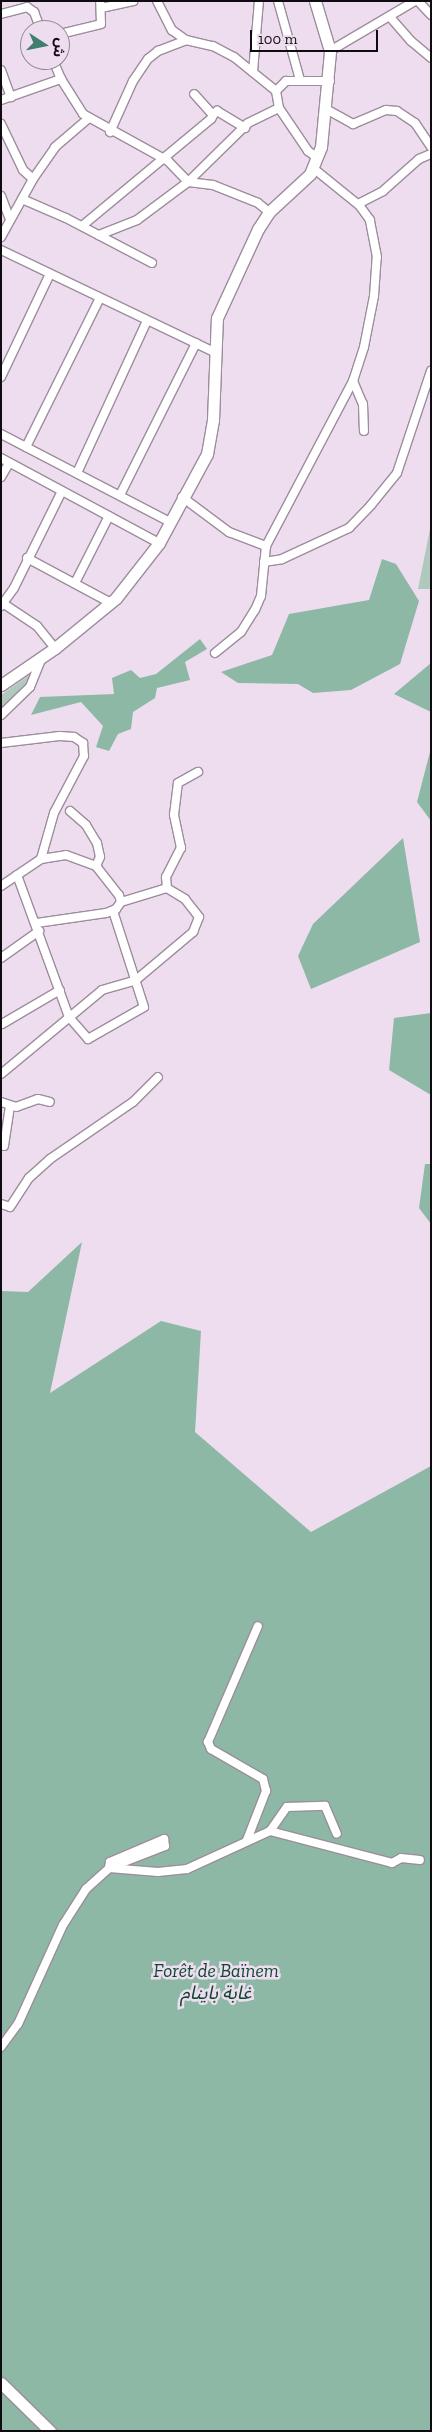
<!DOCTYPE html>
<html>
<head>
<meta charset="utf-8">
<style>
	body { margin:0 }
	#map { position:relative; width:432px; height:2432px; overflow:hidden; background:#ede; font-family:"Zilla Slab","Noto Sans Arabic",serif }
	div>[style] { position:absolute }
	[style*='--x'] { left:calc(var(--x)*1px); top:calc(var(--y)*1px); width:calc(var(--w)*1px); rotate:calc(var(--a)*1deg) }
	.green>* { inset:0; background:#afc9bc }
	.forest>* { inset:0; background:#8db8a5 }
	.roads { filter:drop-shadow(1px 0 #9c8d9c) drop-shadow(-1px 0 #9c8d9c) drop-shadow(0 1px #9c8d9c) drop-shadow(0 -1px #9c8d9c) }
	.street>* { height:8px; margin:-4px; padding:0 4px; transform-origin:4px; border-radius:4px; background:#fff }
	.secondary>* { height:11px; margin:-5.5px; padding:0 5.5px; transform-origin:5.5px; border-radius:5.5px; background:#fff }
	span { translate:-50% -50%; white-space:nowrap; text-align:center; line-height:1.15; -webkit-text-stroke:5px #ede; paint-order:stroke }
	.park-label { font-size:19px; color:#0e4733; font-style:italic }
	.frame { position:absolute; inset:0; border:2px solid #100b10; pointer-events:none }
	.north { position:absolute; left:20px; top:20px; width:50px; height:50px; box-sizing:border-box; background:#ede; border:1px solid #958995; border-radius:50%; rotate:101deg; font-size:14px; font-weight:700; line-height:20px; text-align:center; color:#100b10 }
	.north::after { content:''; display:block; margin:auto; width:18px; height:22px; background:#407f6d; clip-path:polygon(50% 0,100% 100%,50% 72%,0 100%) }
	.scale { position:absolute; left:250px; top:30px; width:128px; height:22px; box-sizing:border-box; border:2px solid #100b10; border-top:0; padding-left:6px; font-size:15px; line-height:18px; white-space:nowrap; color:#100b10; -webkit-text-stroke:4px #ede; paint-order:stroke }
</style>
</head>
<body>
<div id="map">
	<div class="green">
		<i style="clip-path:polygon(431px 524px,431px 589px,418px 589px)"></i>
		<i style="clip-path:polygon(31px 674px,25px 686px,1px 710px,1px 695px)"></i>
	</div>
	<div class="forest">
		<i style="clip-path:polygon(382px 559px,396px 564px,419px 601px,400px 664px,351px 690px,313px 693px,298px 684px,238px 683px,221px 672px,272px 655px,289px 614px,369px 600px)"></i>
		<i style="clip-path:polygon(200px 639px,207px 649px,185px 662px,190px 680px,157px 688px,155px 698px,133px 712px,131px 729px,118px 734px,109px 751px,96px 747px,103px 726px,81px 702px,31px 715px,40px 697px,114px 694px,112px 678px,131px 670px,140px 678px,156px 674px)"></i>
		<i style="clip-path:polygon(431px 663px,431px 712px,394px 694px)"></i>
		<i style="clip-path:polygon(431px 748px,431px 821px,417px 802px)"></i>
		<i style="clip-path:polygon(403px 838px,420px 942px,311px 989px,298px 956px,313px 924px)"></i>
		<i style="clip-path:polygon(431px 1013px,431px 1095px,389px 1070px,394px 1018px)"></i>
		<i style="clip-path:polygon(425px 1164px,431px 1164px,431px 1224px,419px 1208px)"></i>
		<i style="clip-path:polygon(82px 1242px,50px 1393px,161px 1321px,201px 1331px,195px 1432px,311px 1532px,431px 1466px,431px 2431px,1px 2431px,1px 1291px,28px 1292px)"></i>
	</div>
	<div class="roads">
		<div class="street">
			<i style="--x:157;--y:1;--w:33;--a:63"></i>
			<i style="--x:172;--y:30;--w:17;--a:36"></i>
			<i style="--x:186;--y:40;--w:28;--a:13"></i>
			<i style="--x:213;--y:46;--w:24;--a:28"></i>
			<i style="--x:234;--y:57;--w:54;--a:39"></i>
			<i style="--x:276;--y:91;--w:14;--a:-45"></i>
			<i style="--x:286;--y:81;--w:44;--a:0"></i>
			<i style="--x:278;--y:1;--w:82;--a:74.4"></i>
			<i style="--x:418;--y:1;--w:19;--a:47"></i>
			<i style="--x:101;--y:8;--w:33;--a:-12"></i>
			<i style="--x:1;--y:14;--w:27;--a:-15"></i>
			<i style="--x:27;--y:7;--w:9;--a:36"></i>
			<i style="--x:34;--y:12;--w:19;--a:69"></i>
			<i style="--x:390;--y:17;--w:32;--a:49"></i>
			<i style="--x:411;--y:41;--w:26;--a:40"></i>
			<i style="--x:60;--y:34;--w:42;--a:-13.7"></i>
			<i style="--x:101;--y:24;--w:23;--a:-92"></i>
			<i style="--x:330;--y:51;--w:99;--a:-30.5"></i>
			<i style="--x:53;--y:60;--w:21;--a:67"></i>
			<i style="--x:61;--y:79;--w:41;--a:57.8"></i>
			<i style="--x:83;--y:114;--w:97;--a:28.9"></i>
			<i style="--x:168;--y:161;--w:29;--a:46"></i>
			<i style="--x:188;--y:182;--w:25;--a:7"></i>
			<i style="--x:213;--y:185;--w:48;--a:21.8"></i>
			<i style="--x:258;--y:203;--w:14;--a:39"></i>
			<i style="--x:1;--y:70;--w:29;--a:70"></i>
			<i style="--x:253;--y:72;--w:71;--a:-85.2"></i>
			<i style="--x:276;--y:91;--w:17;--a:80"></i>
			<i style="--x:279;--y:108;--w:52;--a:56"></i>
			<i style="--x:308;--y:151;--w:12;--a:35"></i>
			<i style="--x:1;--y:100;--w:64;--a:-19.3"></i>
			<i style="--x:326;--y:109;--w:31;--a:29"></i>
			<i style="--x:353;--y:124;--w:36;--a:-23"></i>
			<i style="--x:386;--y:110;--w:11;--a:5"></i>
			<i style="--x:397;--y:111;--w:22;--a:34"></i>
			<i style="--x:415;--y:123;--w:29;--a:56"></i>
			<i style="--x:213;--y:115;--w:6;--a:-45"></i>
			<i style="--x:217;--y:111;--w:33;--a:31"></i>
			<i style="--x:1;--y:124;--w:51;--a:64.4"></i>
			<i style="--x:23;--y:170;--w:13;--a:42"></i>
			<i style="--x:110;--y:132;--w:56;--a:-65.7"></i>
			<i style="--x:133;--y:81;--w:27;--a:-56"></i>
			<i style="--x:148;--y:59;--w:13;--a:-39"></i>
			<i style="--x:158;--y:51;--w:30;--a:-21"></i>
			<i style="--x:1;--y:196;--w:25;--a:69"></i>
			<i style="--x:22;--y:199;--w:48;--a:23.4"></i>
			<i style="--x:66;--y:218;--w:97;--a:27.6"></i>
			<i style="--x:358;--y:204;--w:28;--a:-27"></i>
			<i style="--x:383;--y:191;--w:48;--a:-41.6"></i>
			<i style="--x:419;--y:159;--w:13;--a:-23"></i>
			<i style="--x:82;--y:226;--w:168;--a:-39.7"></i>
			<i style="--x:211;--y:119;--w:4;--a:-63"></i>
			<i style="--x:213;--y:115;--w:28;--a:-132"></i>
			<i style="--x:99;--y:235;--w:41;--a:-21.5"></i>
			<i style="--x:137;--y:220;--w:64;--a:-36.7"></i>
			<i style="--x:188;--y:182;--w:84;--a:-44.5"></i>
			<i style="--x:248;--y:123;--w:34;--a:-26"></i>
			<i style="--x:1;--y:237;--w:66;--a:-61.1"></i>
			<i style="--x:33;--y:179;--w:39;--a:-55"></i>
			<i style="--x:55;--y:147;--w:45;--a:-40.5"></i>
			<i style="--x:1;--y:250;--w:236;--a:25.6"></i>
			<i style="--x:1;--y:377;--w:114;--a:-64.6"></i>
			<i style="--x:353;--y:381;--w:25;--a:67"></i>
			<i style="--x:363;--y:404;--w:27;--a:88"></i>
			<i style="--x:1;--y:434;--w:191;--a:27.5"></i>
			<i style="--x:26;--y:447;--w:166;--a:-63.6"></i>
			<i style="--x:1;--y:458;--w:179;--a:28.3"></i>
			<i style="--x:77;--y:473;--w:167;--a:-65.3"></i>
			<i style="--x:1;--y:477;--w:16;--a:-60"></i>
			<i style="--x:120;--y:495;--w:170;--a:-63.4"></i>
			<i style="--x:182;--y:497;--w:59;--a:36.7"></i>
			<i style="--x:229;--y:532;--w:40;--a:21"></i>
			<i style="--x:266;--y:546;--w:187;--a:-62.2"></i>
			<i style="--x:353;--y:381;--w:36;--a:-72"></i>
			<i style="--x:364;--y:347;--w:52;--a:-78.9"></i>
			<i style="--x:374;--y:296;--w:39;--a:-86"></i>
			<i style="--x:377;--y:257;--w:38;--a:-101"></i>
			<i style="--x:370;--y:220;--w:17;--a:-126"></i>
			<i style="--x:360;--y:206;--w:60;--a:-141"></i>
			<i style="--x:27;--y:558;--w:95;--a:28.2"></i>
			<i style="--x:264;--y:562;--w:18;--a:-9"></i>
			<i style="--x:282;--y:559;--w:74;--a:-24.8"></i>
			<i style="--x:349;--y:528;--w:32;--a:-46"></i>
			<i style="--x:371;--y:505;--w:41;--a:-50.9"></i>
			<i style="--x:397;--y:473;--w:108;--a:-71.6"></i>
			<i style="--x:75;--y:583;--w:75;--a:-63.1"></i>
			<i style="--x:1;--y:602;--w:43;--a:33.7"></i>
			<i style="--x:37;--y:626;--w:28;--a:51"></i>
			<i style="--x:1;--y:606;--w:22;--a:-54"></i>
			<i style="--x:14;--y:588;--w:108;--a:-63.7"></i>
			<i style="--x:215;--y:653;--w:33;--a:-39"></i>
			<i style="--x:241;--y:632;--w:26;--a:-58"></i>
			<i style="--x:255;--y:610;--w:15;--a:-67"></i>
			<i style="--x:261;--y:596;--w:50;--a:-84.3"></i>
			<i style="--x:1;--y:715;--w:40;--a:-44"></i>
			<i style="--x:30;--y:687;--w:32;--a:-68"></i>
			<i style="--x:1;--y:743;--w:59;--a:-6.8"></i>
			<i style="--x:60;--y:736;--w:14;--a:4"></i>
			<i style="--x:74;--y:737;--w:11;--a:34"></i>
			<i style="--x:83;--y:743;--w:13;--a:86"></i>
			<i style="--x:84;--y:756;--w:64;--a:117.8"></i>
			<i style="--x:54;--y:813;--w:48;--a:105.8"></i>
			<i style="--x:70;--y:811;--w:21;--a:41"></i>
			<i style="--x:86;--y:825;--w:21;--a:59"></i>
			<i style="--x:97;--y:843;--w:14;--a:78"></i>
			<i style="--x:100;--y:857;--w:10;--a:114"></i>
			<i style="--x:17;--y:875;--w:151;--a:69.9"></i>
			<i style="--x:69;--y:1017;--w:29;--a:49"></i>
			<i style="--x:88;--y:1039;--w:64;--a:-29.7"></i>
			<i style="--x:144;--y:1007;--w:101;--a:-107.9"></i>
			<i style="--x:1;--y:886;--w:48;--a:-34"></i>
			<i style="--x:41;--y:859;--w:25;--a:-9"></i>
			<i style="--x:66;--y:855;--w:32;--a:20"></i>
			<i style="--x:96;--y:866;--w:37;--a:52"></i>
			<i style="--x:119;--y:895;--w:7;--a:74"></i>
			<i style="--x:121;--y:902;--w:9;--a:126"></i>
			<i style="--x:116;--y:909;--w:11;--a:158"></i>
			<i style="--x:106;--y:913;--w:70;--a:171.8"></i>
			<i style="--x:121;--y:902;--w:48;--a:-16.9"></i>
			<i style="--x:167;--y:888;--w:11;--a:-95"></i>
			<i style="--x:166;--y:877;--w:33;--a:-63"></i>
			<i style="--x:181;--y:848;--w:34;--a:-102"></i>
			<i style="--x:174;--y:815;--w:32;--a:-83"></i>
			<i style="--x:178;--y:783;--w:23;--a:-29"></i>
			<i style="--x:1;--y:958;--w:47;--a:-35.4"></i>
			<i style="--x:2;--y:1024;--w:67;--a:-30.4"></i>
			<i style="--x:1;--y:1074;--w:131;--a:-39.7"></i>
			<i style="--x:102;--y:990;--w:35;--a:-16"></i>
			<i style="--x:136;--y:980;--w:75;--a:-40.1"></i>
			<i style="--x:193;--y:932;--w:16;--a:-68"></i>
			<i style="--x:199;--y:917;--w:23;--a:-128"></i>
			<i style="--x:185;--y:899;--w:21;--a:-149"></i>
			<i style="--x:1;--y:1102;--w:16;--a:18"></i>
			<i style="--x:16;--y:1107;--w:23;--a:-20"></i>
			<i style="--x:38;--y:1099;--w:12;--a:14"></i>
			<i style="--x:4;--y:1146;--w:40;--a:-81.5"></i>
			<i style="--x:1;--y:1204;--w:9;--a:18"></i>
			<i style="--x:10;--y:1207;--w:35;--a:-57"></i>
			<i style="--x:29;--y:1178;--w:28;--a:-42"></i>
			<i style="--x:50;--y:1159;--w:101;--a:-34.5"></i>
			<i style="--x:133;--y:1102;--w:35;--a:-45"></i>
			<i style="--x:270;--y:1831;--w:29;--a:-55"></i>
			<i style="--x:287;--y:1807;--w:38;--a:-2"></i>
			<i style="--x:325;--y:1806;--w:30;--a:67"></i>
			<i style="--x:164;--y:1839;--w:7;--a:82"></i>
			<i style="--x:165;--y:1846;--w:60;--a:158.6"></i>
			<i style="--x:109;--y:1868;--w:6;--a:-81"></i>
			<i style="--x:110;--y:1862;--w:59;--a:-23.1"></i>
			<i style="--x:247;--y:1840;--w:53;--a:-68.8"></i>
			<i style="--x:266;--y:1791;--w:12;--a:-104"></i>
			<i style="--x:263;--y:1779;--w:60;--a:-150"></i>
			<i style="--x:211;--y:1749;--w:8;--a:-113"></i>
			<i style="--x:208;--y:1742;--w:126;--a:-66.7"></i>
			<i style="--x:1;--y:2047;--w:29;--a:-54"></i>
			<i style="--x:18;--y:2024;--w:109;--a:-65.6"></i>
			<i style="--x:63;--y:1925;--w:43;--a:-57.4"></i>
			<i style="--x:86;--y:1889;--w:31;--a:-42"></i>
			<i style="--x:109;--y:1868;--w:49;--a:4.7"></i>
			<i style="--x:158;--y:1872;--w:29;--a:-6"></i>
			<i style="--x:187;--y:1869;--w:91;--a:-24.6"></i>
			<i style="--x:270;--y:1831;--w:126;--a:14.7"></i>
			<i style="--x:392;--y:1863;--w:10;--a:-29"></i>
			<i style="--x:401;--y:1858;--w:19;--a:6"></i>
		</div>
		<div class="secondary">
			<i style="--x:1;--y:685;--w:65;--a:-34.4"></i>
			<i style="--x:55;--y:648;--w:79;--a:-39.3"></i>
			<i style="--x:116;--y:598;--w:70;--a:-52"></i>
			<i style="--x:159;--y:543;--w:101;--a:-61.7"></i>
			<i style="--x:207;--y:454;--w:35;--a:-80"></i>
			<i style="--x:213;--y:420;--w:102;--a:-87.8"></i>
			<i style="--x:217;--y:318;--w:98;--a:-65.3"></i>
			<i style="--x:258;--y:229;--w:20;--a:-57"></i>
			<i style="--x:269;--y:212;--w:56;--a:-42.8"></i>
			<i style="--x:310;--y:174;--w:29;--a:-68"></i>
			<i style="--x:321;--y:147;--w:96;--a:-84.6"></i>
			<i style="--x:330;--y:51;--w:52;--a:-106.7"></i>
			<i style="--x:1;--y:2383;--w:69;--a:44.4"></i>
		</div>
	</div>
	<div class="park-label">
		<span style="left:216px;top:1982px">Forêt de Baïnem<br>غابة باينام</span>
	</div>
	<div class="frame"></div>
	<div class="north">ش</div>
	<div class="scale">100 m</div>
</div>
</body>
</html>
